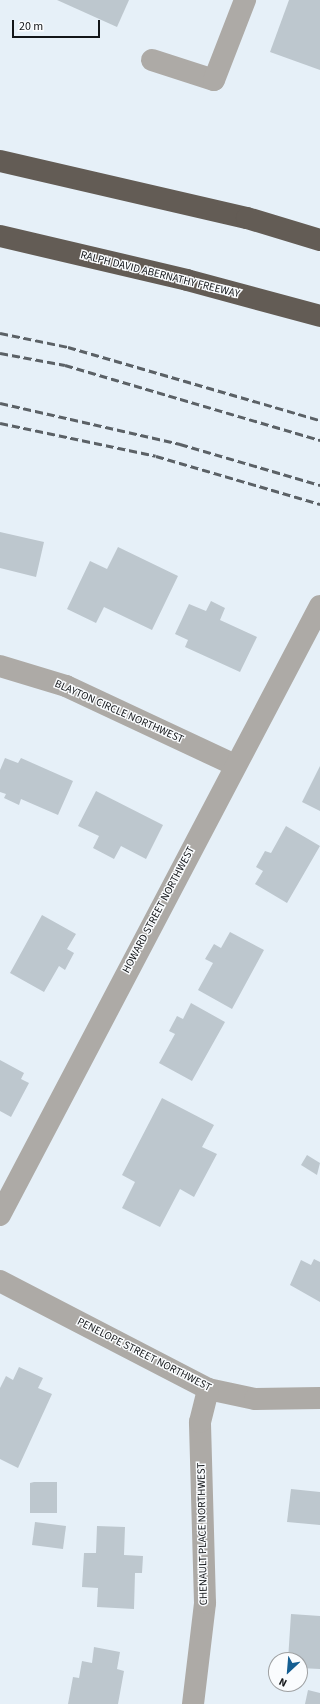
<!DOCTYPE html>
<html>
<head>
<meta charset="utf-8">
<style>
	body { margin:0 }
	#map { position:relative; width:320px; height:1704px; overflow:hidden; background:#e6f0f8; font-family:"Source Sans 3",sans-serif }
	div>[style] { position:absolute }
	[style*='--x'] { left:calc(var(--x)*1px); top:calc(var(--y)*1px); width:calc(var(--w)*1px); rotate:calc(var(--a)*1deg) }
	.building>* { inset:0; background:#bdc7ce }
	.minor>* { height:22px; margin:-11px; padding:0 11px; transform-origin:11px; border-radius:11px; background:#adaaa6 }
	.highway>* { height:22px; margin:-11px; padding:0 11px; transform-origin:11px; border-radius:11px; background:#635c55 }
	.rail>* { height:3px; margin-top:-1.5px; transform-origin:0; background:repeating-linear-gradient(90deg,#5b6166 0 8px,transparent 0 12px) }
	span { translate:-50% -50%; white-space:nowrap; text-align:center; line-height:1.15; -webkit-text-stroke:3px #fafcfe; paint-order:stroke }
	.street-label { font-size:11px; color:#131619 }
	.north { position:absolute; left:268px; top:1652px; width:40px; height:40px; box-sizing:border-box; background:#fafcfe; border:1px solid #9ea0a2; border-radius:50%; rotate:206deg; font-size:11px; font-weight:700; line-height:16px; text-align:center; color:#131619 }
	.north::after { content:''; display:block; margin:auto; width:14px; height:18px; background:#145e92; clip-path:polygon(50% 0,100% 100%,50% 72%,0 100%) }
	.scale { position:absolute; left:12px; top:20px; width:88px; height:18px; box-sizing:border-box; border:2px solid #131619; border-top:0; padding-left:5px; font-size:12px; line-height:14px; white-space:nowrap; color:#131619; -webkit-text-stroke:3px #fafcfe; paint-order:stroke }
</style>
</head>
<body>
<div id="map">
	<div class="building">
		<i style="clip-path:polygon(57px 0,129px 0,117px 27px)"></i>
		<i style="clip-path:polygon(289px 0,320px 0,320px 70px,270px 52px)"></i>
		<i style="clip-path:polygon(0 532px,44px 542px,36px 577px,0 568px)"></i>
		<i style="clip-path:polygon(118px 547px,178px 576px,152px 630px,104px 607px,96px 623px,67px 609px,90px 561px,107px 569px)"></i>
		<i style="clip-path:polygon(211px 601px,225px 608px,220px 620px,257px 637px,240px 672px,185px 647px,188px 640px,175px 634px,189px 604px,206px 611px)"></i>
		<i style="clip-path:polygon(5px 758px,18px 763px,21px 758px,73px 781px,58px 815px,21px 799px,19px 805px,4px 798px,6px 794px,0 792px,0 770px)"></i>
		<i style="clip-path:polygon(320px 766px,320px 811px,302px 802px)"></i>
		<i style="clip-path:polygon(96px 791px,163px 825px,146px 859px,121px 846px,114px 859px,93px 848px,99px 836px,78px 826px)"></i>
		<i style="clip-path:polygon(286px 826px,320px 846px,287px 903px,255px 884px,263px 871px,256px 867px,265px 851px,271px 853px)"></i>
		<i style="clip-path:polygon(42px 915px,76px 934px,67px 949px,74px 953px,65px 970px,59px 966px,44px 992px,10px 973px)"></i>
		<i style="clip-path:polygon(230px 932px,264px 950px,232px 1009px,198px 990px,213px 963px,205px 959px,214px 944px,221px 948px)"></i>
		<i style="clip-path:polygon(191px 1003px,225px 1022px,192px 1081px,159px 1063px,175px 1034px,169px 1031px,177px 1016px,183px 1019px)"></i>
		<i style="clip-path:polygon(0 1060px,24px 1073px,21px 1079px,29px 1083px,11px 1117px,0 1111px)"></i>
		<i style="clip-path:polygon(162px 1098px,214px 1125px,202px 1147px,217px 1154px,194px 1197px,180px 1189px,160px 1227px,122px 1208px,135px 1182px,122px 1175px)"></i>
		<i style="clip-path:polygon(307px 1155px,320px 1163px,317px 1175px,301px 1165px)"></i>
		<i style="clip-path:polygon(314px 1259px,320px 1262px,320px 1302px,290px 1285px,301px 1260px,311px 1265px)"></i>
		<i style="clip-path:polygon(19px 1367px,43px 1378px,38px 1388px,52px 1394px,18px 1468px,0 1459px,0 1388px,6px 1376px,13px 1380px)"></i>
		<i style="clip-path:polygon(34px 1482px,57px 1482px,57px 1513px,30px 1513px,30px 1483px)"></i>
		<i style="clip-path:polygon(291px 1489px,320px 1492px,320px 1525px,287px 1522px)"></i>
		<i style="clip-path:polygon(35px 1522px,66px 1526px,63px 1549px,32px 1545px)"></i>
		<i style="clip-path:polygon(97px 1526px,125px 1527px,124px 1555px,143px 1556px,142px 1573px,135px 1573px,134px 1609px,97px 1607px,98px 1588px,82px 1587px,84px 1553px,96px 1553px)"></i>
		<i style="clip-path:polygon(291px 1614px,320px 1616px,320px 1669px,300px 1668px,300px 1660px,288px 1660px)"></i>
		<i style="clip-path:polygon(94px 1647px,120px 1652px,117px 1669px,124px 1671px,118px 1704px,68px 1704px,73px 1677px,79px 1678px,82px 1661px,92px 1663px)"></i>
		<i style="clip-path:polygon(308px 1690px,320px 1693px,320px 1704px,305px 1704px)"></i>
	</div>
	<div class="minor">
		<i style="--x:152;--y:60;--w:65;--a:17.9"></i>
		<i style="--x:214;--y:80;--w:86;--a:-68.8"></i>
		<i style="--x:0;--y:666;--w:69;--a:16.9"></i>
		<i style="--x:66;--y:686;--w:187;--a:25.1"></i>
		<i style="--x:0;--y:1215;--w:688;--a:-62.28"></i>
		<i style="--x:0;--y:1281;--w:234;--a:27.4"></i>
		<i style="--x:208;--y:1389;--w:48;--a:12"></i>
		<i style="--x:255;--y:1399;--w:65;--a:-0.9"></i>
		<i style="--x:193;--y:1704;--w:102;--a:-83.2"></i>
		<i style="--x:205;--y:1603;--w:181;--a:-91.6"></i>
		<i style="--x:200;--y:1422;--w:34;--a:-76"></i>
	</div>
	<div class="highway">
		<i style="--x:0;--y:161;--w:253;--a:13"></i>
		<i style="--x:247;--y:218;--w:76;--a:16.8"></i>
		<i style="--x:0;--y:236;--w:192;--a:13.2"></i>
		<i style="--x:187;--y:280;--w:138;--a:15.1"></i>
	</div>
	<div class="rail">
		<i style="--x:0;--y:333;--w:69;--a:11.6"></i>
		<i style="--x:68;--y:347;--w:262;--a:16.2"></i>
		<i style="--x:0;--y:353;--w:66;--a:10.5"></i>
		<i style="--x:65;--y:365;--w:266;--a:16.4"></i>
		<i style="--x:0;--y:403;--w:185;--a:12.8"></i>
		<i style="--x:180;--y:444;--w:146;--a:16.3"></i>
		<i style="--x:0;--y:423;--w:159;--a:11.9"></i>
		<i style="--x:156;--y:456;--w:171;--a:16.3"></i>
	</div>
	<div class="street-label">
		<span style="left:160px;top:275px;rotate:14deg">RALPH DAVID ABERNATHY FREEWAY</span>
		<span style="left:119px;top:712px;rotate:24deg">BLAYTON CIRCLE NORTHWEST</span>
		<span style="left:159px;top:910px;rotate:-62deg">HOWARD STREET NORTHWEST</span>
		<span style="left:144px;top:1355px;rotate:27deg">PENELOPE STREET NORTHWEST</span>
		<span style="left:203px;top:1534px;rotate:-91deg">CHENAULT PLACE NORTHWEST</span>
	</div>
	<div class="north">N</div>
	<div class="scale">20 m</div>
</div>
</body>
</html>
